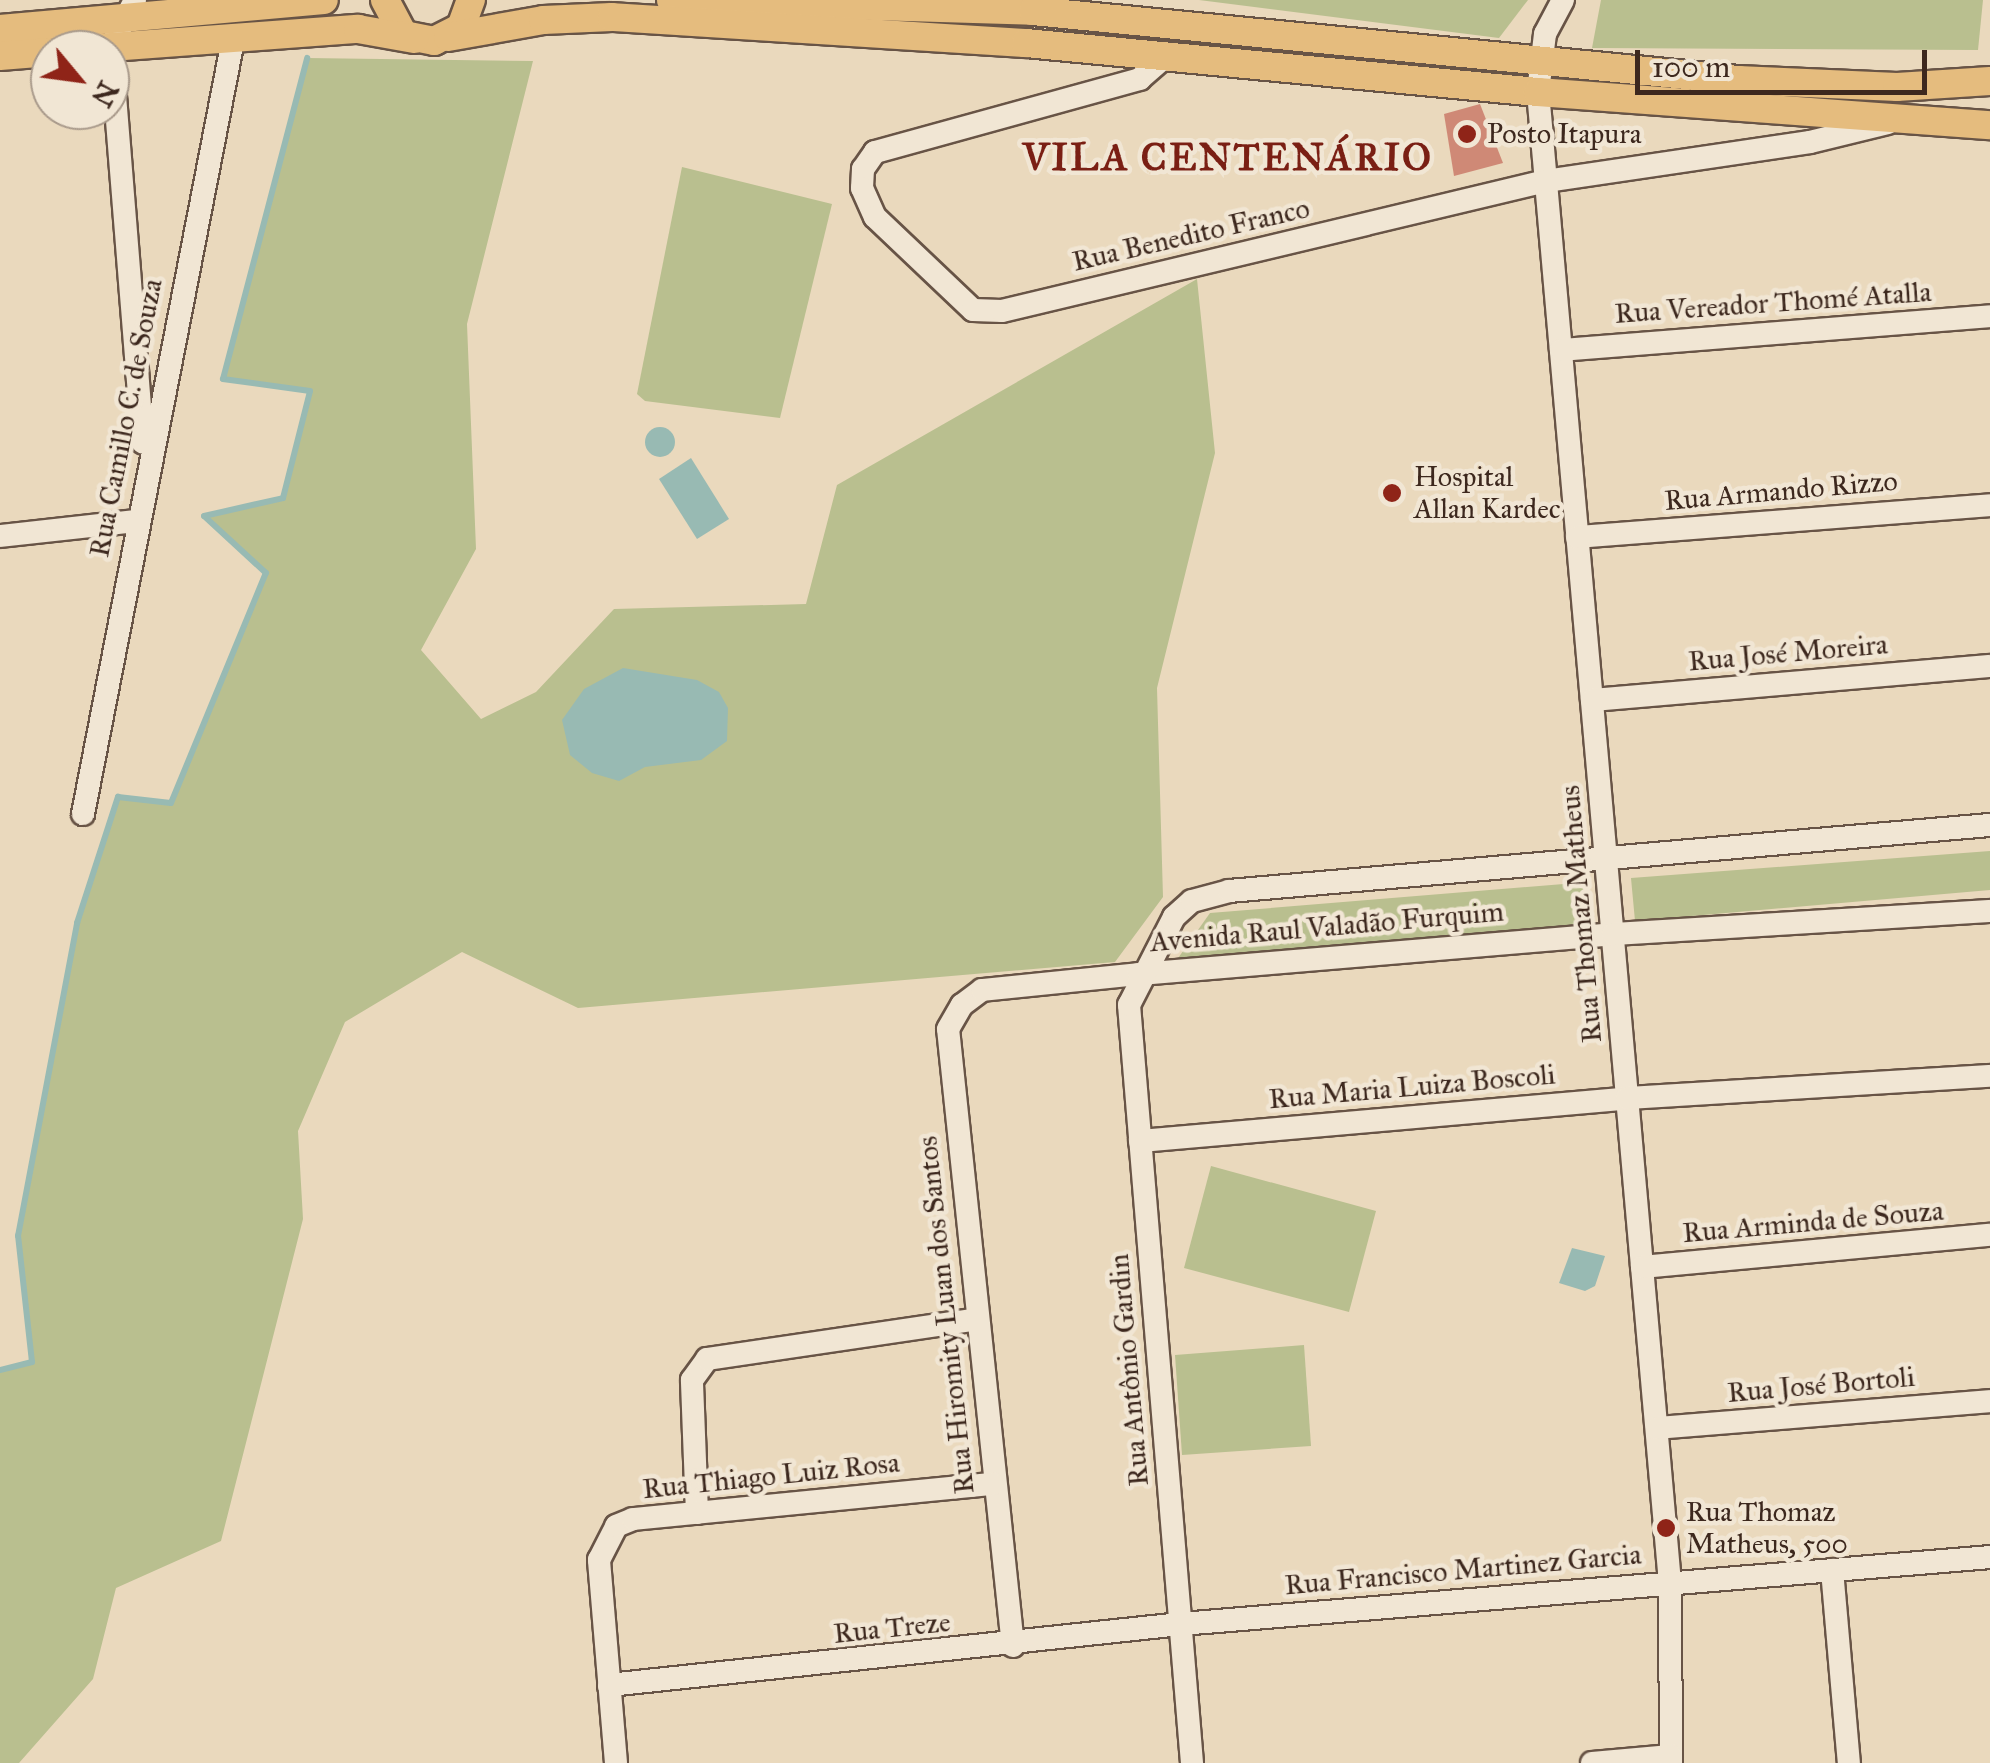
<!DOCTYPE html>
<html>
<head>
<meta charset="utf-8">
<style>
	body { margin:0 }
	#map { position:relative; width:1990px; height:1763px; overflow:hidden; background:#ead9bd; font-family:"IM FELL Great Primer",serif }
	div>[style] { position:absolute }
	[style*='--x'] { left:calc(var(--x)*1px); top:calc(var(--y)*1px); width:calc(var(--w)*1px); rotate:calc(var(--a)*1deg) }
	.green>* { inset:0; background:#b9bf8f }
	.water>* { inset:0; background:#98bab3 }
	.round { border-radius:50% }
	.stream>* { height:6px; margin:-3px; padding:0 3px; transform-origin:3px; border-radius:3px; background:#98bab3 }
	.building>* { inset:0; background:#cf8976 }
	.roads { filter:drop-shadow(2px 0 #685446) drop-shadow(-2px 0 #685446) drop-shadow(0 2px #685446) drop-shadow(0 -2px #685446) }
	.minor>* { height:22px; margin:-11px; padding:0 11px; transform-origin:11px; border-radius:11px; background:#f1e6d4 }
	.major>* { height:28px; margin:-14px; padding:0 14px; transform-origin:14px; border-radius:14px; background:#e5bc7e }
	.dots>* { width:28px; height:28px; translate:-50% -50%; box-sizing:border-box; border:5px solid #f1e6d4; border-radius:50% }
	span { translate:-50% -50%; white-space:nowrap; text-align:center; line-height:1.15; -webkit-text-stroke:9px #f1e6d4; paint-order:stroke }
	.poi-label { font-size:28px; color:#3d281e }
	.left { translate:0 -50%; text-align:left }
	.street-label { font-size:28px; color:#3d281e }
	.district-label { font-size:38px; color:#7a1f14; font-weight:700; letter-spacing:2.5px }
	.north { position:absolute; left:30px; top:30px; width:100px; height:100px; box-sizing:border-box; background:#f1e6d4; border:2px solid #a99a8b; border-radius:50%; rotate:119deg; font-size:28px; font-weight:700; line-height:40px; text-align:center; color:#3d281e }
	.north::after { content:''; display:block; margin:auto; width:35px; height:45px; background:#8f2418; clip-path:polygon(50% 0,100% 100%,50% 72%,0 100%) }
	.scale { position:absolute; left:1635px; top:50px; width:292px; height:45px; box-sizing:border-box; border:5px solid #3d281e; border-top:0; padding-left:12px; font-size:30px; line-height:35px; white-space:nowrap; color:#3d281e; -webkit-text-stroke:8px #f1e6d4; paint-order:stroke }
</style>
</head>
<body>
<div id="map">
	<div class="green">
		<i style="clip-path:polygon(1199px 0,1528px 0,1499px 38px)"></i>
		<i style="clip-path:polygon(1601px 0,1983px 0,1978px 50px,1592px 48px)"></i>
		<i style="clip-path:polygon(307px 58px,533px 61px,467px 324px,476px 549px,421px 650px,481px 719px,536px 692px,614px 609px,806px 604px,837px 485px,1197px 279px,1215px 453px,1157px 688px,1163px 897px,1115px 962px,578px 1008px,462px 952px,345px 1022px,298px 1131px,303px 1219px,221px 1541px,116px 1588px,93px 1679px,19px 1763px,0 1763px,0 1370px,32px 1362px,18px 1236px,77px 923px,118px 797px,171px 802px,266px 573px,204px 516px,283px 498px,310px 392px,223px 379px)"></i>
		<i style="clip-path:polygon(682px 167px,832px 204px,780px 418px,645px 401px,637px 394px)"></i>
		<i style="clip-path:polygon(1990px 851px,1990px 890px,1635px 921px,1631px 878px)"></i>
		<i style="clip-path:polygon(1588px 882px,1590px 925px,1176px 961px,1210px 913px)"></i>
		<i style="clip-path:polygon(1211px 1166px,1376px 1211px,1349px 1312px,1184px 1268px)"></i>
		<i style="clip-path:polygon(1304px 1345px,1311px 1446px,1182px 1455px,1175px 1355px)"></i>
	</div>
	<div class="water">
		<i class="round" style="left:645px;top:427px;width:30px;height:30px"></i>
		<i style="clip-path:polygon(691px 458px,729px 519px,697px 539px,659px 479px)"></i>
		<i style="clip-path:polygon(623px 668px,697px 680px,719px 692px,728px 708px,727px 741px,701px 760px,645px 767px,619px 781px,592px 773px,570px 755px,562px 720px,584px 689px)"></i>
		<i style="clip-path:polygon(1572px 1248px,1605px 1256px,1595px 1286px,1585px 1291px,1559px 1283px)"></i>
	</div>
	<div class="stream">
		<i style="--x:0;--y:1370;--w:33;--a:-14"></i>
		<i style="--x:32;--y:1362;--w:127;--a:-96.3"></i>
		<i style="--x:18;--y:1236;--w:319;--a:-79.3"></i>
		<i style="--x:77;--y:923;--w:133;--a:-72"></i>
		<i style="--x:118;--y:797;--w:53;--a:6.5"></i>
		<i style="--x:171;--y:803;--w:249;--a:-67.6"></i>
		<i style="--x:266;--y:573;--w:84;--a:-137.4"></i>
		<i style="--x:204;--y:516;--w:81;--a:-12.8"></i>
		<i style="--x:283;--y:498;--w:110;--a:-75.8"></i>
		<i style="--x:310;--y:391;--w:88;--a:-172.1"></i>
		<i style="--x:223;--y:379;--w:332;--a:-75.3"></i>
	</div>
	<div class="building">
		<i style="clip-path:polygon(1480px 104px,1503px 163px,1454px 176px,1444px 114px)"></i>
	</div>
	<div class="roads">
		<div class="minor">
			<i style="--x:135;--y:0;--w:52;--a:117.6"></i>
			<i style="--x:111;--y:46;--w:398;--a:85.4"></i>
			<i style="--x:1563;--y:0;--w:38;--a:118"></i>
			<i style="--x:1545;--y:34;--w:58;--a:96.9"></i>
			<i style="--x:1538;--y:92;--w:1497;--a:84.94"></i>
			<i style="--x:1670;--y:1583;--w:180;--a:89.7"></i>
			<i style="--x:1166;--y:56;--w:35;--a:139"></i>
			<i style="--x:1140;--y:79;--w:275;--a:164.6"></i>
			<i style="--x:875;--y:152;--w:21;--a:125"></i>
			<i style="--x:863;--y:169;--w:19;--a:93"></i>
			<i style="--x:862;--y:188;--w:32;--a:66"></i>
			<i style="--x:875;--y:217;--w:135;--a:43.5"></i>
			<i style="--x:973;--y:310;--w:29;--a:2"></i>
			<i style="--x:1002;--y:311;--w:559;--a:-13.44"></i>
			<i style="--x:1546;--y:181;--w:267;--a:-8.4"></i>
			<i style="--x:1810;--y:142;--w:80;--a:-13.7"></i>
			<i style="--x:1561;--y:350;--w:430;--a:-4.5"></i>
			<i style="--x:0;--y:536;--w:137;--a:-6.3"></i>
			<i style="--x:1577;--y:537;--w:414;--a:-4.4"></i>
			<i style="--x:1592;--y:700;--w:399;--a:-4.9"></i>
			<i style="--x:83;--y:814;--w:793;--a:-79.03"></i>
			<i style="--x:1140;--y:1141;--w:489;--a:-5"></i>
			<i style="--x:1627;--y:1098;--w:364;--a:-3.5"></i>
			<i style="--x:1642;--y:1267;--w:349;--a:-5.3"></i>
			<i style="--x:1657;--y:1428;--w:334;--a:-4.6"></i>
			<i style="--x:697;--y:1513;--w:133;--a:-92.2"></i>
			<i style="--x:692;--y:1380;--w:26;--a:-54"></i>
			<i style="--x:707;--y:1359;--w:273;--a:-8.4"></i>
			<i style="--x:1832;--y:1570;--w:194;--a:85"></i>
			<i style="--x:1013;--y:1646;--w:620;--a:-96.01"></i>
			<i style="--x:948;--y:1029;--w:28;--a:-60"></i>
			<i style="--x:962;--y:1005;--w:25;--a:-37"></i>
			<i style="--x:982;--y:990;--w:158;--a:-5.8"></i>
			<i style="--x:1139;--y:974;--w:476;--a:-4.8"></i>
			<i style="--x:1613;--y:934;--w:378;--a:-3.5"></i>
			<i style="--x:609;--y:1685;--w:575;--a:-6.09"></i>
			<i style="--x:1181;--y:1624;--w:812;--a:-4.73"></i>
			<i style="--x:616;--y:1763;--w:204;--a:-94.8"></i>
			<i style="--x:599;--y:1560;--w:38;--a:-63"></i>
			<i style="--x:616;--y:1526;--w:18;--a:-22"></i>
			<i style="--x:633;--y:1519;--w:361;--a:-5.6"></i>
			<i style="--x:1192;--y:1763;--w:761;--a:-94.75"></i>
			<i style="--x:1129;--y:1005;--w:99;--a:-62.9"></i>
			<i style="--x:1174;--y:917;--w:24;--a:-42"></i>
			<i style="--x:1192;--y:901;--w:38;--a:-15"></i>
			<i style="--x:1229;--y:891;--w:764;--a:-4.96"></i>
			<i style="--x:1592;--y:1763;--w:79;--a:-5.1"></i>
		</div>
		<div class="major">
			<i style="--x:385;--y:0;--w:40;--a:62"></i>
			<i style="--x:404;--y:35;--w:31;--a:11"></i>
			<i style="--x:434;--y:41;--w:30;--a:-27"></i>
			<i style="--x:461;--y:27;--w:29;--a:-70"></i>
			<i style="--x:671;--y:0;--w:362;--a:1.7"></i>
			<i style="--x:1033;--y:11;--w:708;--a:5.59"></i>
			<i style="--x:1738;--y:80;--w:159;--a:2.5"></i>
			<i style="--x:1897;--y:87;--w:93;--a:-3.7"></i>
			<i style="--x:0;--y:29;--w:325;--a:-5.1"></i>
			<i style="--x:448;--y:37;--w:97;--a:-10.1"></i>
			<i style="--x:543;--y:20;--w:69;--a:-2.5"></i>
			<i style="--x:612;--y:17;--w:415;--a:3.6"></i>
			<i style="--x:1026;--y:43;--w:514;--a:5.47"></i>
			<i style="--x:1538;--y:92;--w:453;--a:4.2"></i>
			<i style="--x:70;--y:50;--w:289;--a:-4.2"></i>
			<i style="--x:358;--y:29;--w:57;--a:10.1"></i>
			<i style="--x:0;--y:56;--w:50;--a:-4.6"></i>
		</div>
	</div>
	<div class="dots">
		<i style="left:1467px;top:134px;background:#8f2418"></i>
		<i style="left:1392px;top:493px;background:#8f2418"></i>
		<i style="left:1666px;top:1528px;background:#8f2418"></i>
	</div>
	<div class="poi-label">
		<span class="left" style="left:1487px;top:134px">Posto Itapura</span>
		<span class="left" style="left:1414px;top:493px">Hospital<br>Allan Kardec</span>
		<span class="left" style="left:1686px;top:1528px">Rua Thomaz<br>Matheus, 500</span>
	</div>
	<div class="street-label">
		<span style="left:1191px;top:235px;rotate:-13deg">Rua Benedito Franco</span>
		<span style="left:1773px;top:303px;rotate:-4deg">Rua Vereador Thomé Atalla</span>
		<span style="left:126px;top:418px;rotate:-79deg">Rua Camillo C. de Souza</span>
		<span style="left:1781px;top:491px;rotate:-5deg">Rua Armando Rizzo</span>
		<span style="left:1788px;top:653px;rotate:-5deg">Rua José Moreira</span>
		<span style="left:1581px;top:914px;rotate:-95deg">Rua Thomaz Matheus</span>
		<span style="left:1327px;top:927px;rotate:-5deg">Avenida Raul Valadão Furquim</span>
		<span style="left:1412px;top:1087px;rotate:-5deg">Rua Maria Luiza Boscoli</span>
		<span style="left:1813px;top:1222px;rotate:-5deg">Rua Arminda de Souza</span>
		<span style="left:946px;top:1315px;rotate:-96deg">Rua Hiromity Luan dos Santos</span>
		<span style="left:1129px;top:1370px;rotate:-95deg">Rua Antônio Gardin</span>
		<span style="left:1821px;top:1385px;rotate:-5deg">Rua José Bortoli</span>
		<span style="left:771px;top:1476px;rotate:-6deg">Rua Thiago Luiz Rosa</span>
		<span style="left:1463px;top:1570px;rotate:-5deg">Rua Francisco Martinez Garcia</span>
		<span style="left:892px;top:1628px;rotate:-6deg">Rua Treze</span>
	</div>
	<div class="district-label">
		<span style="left:1228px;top:158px">VILA CENTENÁRIO</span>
	</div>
	<div class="north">N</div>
	<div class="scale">100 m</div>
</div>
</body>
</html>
